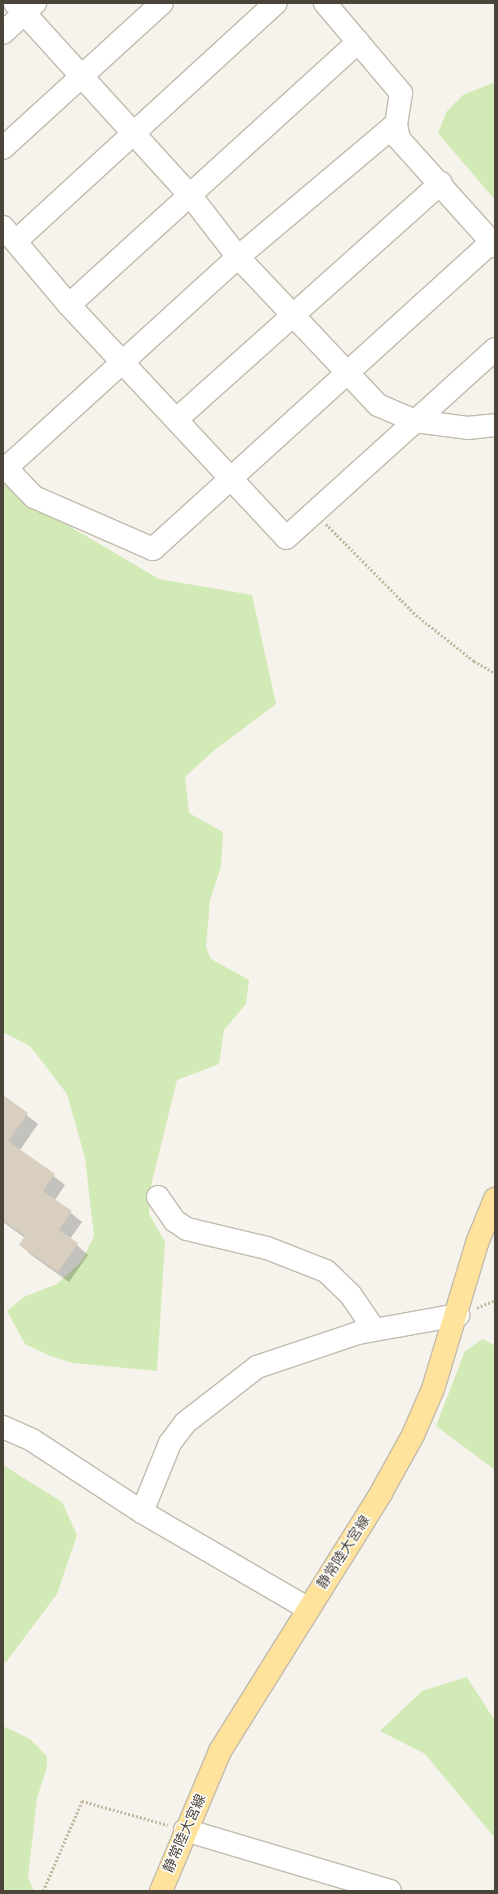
<!DOCTYPE html>
<html>
<head>
<meta charset="utf-8">
<style>
	body { margin:0 }
	#map { position:relative; width:498px; height:1894px; overflow:hidden; background:#f6f3ec; font-family:"Titillium Web","Noto Sans JP",sans-serif }
	div>[style] { position:absolute }
	[style*='--x'] { left:calc(var(--x)*1px); top:calc(var(--y)*1px); width:calc(var(--w)*1px); rotate:calc(var(--a)*1deg) }
	.green>* { inset:0; background:#d2eab5 }
	.shadow>* { inset:0; background:#0003 }
	.building>* { inset:0; background:#d8cfc1 }
	.path>* { height:2.5px; margin-top:-1.25px; transform-origin:0; background:repeating-linear-gradient(90deg,#c4b79f 0 2px,transparent 0 4px) }
	.roads { filter:drop-shadow(1px 0 #c2bbae) drop-shadow(-1px 0 #c2bbae) drop-shadow(0 1px #c2bbae) drop-shadow(0 -1px #c2bbae) }
	.minor>* { height:22px; margin:-11px; padding:0 11px; transform-origin:11px; border-radius:11px; background:#fff }
	.major>* { height:22px; margin:-11px; padding:0 11px; transform-origin:11px; border-radius:11px; background:#ffe39c }
	span { translate:-50% -50%; white-space:nowrap; text-align:center; line-height:1.15; -webkit-text-stroke:3px #fff; paint-order:stroke }
	.street-label { font-size:14px; color:#4b4439 }
	.frame { position:absolute; inset:0; border:4px solid #4b4439; pointer-events:none }
</style>
</head>
<body>
<div id="map">
	<div class="green">
		<i style="clip-path:polygon(495px 82px,495px 200px,438px 133px,447px 111px,463px 95px)"></i>
		<i style="clip-path:polygon(3px 474px,40px 509px,159px 579px,252px 595px,276px 704px,212px 752px,185px 777px,189px 813px,223px 832px,221px 867px,210px 900px,206px 947px,211px 959px,249px 980px,246px 1004px,224px 1030px,219px 1064px,177px 1080px,151px 1186px,149px 1214px,165px 1242px,157px 1371px,73px 1363px,50px 1356px,25px 1344px,7px 1311px,24px 1297px,57px 1284px,82px 1261px,94px 1236px,85px 1158px,67px 1094px,30px 1046px,3px 1032px)"></i>
		<i style="clip-path:polygon(483px 1339px,495px 1346px,495px 1470px,436px 1426px,465px 1351px)"></i>
		<i style="clip-path:polygon(3px 1465px,62px 1502px,77px 1535px,57px 1594px,6px 1662px,3px 1662px)"></i>
		<i style="clip-path:polygon(467px 1677px,495px 1721px,495px 1838px,425px 1754px,380px 1731px,422px 1691px)"></i>
		<i style="clip-path:polygon(3px 1726px,30px 1739px,47px 1756px,47px 1767px,37px 1798px,28px 1877px,34px 1891px,3px 1891px)"></i>
	</div>
	<div class="shadow">
		<i style="clip-path:polygon(3px 1097px,38px 1124px,20px 1150px,65px 1185px,55px 1200px,82px 1222px,70px 1239px,88px 1255px,69px 1282px,31px 1255px,21px 1245px,25px 1238px,3px 1222px)"></i>
	</div>
	<div class="building">
		<i style="clip-path:polygon(3px 1095px,28px 1113px,8px 1141px,55px 1174px,43px 1191px,72px 1211px,59px 1230px,78px 1243px,58px 1272px,19px 1245px,25px 1236px,3px 1220px)"></i>
	</div>
	<div class="path">
		<i style="--x:326;--y:524;--w:128;--a:45.3"></i>
		<i style="--x:416;--y:615;--w:74;--a:38.4"></i>
		<i style="--x:474;--y:661;--w:24;--a:30"></i>
		<i style="--x:477;--y:1308;--w:20;--a:-24"></i>
		<i style="--x:43;--y:1891;--w:98;--a:-66.6"></i>
		<i style="--x:82;--y:1801;--w:89;--a:15.6"></i>
	</div>
	<div class="roads">
		<div class="minor">
			<i style="--x:15;--y:3;--w:260;--a:47.7"></i>
			<i style="--x:190;--y:195;--w:78;--a:52.3"></i>
			<i style="--x:238;--y:257;--w:204;--a:46.6"></i>
			<i style="--x:378;--y:405;--w:40;--a:23.4"></i>
			<i style="--x:415;--y:421;--w:53;--a:7.5"></i>
			<i style="--x:468;--y:428;--w:27;--a:-6"></i>
			<i style="--x:325;--y:3;--w:118;--a:49.8"></i>
			<i style="--x:401;--y:93;--w:31;--a:99"></i>
			<i style="--x:396;--y:124;--w:15;--a:79"></i>
			<i style="--x:399;--y:139;--w:144;--a:48.1"></i>
			<i style="--x:3;--y:33;--w:44;--a:-43.2"></i>
			<i style="--x:396;--y:124;--w:207;--a:139.9"></i>
			<i style="--x:238;--y:257;--w:314;--a:137.7"></i>
			<i style="--x:6;--y:468;--w:40;--a:46"></i>
			<i style="--x:34;--y:497;--w:130;--a:23.6"></i>
			<i style="--x:153;--y:549;--w:457;--a:-42.2"></i>
			<i style="--x:3;--y:148;--w:215;--a:-42.4"></i>
			<i style="--x:3;--y:227;--w:102;--a:49.8"></i>
			<i style="--x:69;--y:305;--w:318;--a:47"></i>
			<i style="--x:286;--y:538;--w:282;--a:-42.1"></i>
			<i style="--x:16;--y:241;--w:352;--a:-42.5"></i>
			<i style="--x:69;--y:305;--w:391;--a:-42.3"></i>
			<i style="--x:177;--y:419;--w:354;--a:-41.8"></i>
			<i style="--x:158;--y:1197;--w:29;--a:55"></i>
			<i style="--x:175;--y:1221;--w:14;--a:34"></i>
			<i style="--x:187;--y:1229;--w:82;--a:13.4"></i>
			<i style="--x:267;--y:1248;--w:63;--a:21.3"></i>
			<i style="--x:326;--y:1271;--w:33;--a:44"></i>
			<i style="--x:350;--y:1294;--w:42;--a:55.6"></i>
			<i style="--x:3;--y:1427;--w:32;--a:24"></i>
			<i style="--x:32;--y:1440;--w:131;--a:33.2"></i>
			<i style="--x:142;--y:1512;--w:191;--a:30.2"></i>
			<i style="--x:142;--y:1512;--w:74;--a:-67.9"></i>
			<i style="--x:170;--y:1443;--w:25;--a:-53"></i>
			<i style="--x:185;--y:1423;--w:91;--a:-37.9"></i>
			<i style="--x:257;--y:1367;--w:107;--a:-18.6"></i>
			<i style="--x:358;--y:1333;--w:102;--a:-10.2"></i>
			<i style="--x:185;--y:1830;--w:214;--a:16.6"></i>
		</div>
		<div class="major">
			<i style="--x:161;--y:1891;--w:152;--a:-67.1"></i>
			<i style="--x:220;--y:1751;--w:304;--a:-58"></i>
			<i style="--x:381;--y:1493;--w:66;--a:-61.1"></i>
			<i style="--x:413;--y:1435;--w:50;--a:-66.5"></i>
			<i style="--x:433;--y:1389;--w:152;--a:-73.2"></i>
			<i style="--x:477;--y:1243;--w:48;--a:-67.8"></i>
		</div>
	</div>
	<div class="street-label">
		<span style="left:343px;top:1552px;rotate:-57deg">静常陸大宮線</span>
		<span style="left:184px;top:1833px;rotate:-66deg">静常陸大宮線</span>
	</div>
	<div class="frame"></div>
</div>
</body>
</html>
